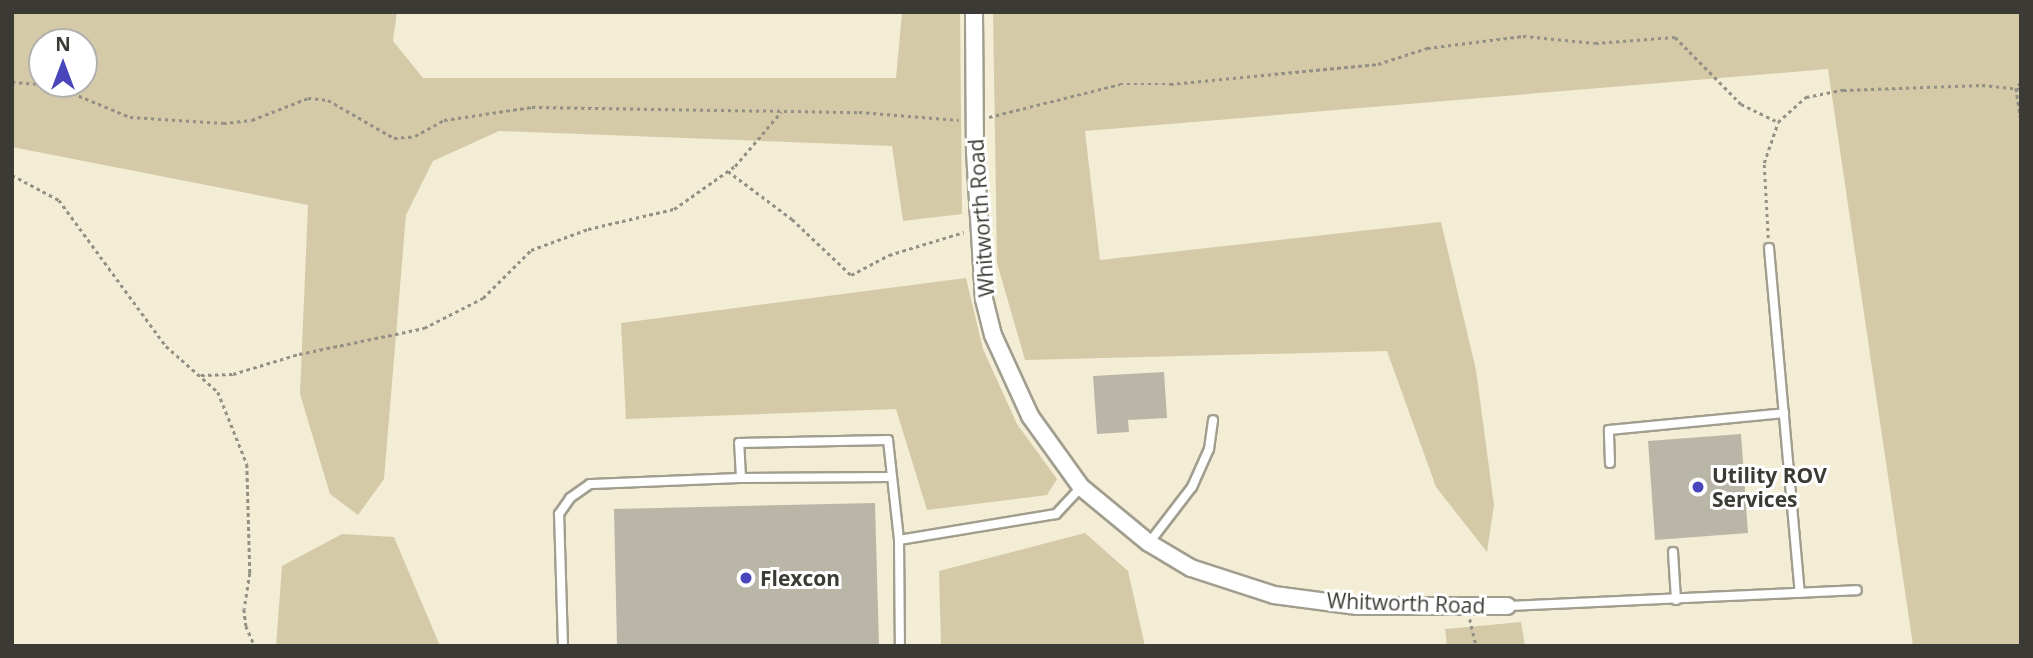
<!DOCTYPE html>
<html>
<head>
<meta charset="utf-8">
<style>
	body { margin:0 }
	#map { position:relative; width:2033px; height:658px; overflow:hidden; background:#fbf6e6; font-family:"Open Sans",sans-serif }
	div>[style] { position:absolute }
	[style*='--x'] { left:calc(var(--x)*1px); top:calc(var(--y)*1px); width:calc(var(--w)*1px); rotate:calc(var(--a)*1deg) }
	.built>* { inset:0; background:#f3edd5 }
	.green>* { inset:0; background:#d5caa8 }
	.building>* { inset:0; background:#bab6a7 }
	.path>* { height:2.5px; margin-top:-1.25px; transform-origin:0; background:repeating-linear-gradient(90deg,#939085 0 3.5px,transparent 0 7px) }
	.roads { filter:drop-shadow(2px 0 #a29e8f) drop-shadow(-2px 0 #a29e8f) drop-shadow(0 2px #a29e8f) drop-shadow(0 -2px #a29e8f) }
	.service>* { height:8px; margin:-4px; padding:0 4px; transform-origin:4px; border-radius:4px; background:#fff }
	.minor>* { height:16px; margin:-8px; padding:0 8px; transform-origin:8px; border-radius:8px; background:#fff }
	.dots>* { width:19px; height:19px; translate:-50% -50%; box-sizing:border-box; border:4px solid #fff; border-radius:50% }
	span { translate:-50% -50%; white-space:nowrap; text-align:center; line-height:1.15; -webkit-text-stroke:6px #fff; paint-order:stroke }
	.street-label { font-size:21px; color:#3c3a34 }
	.poi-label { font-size:21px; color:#3c3a34; font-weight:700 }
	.left { translate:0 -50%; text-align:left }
	.frame { position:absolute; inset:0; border:14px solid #3c3a34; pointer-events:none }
	.north { position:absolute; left:28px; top:28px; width:70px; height:70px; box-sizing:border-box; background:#fff; border:2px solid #b1b0ae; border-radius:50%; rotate:0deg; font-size:19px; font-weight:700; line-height:28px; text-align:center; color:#3c3a34 }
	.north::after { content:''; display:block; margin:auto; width:24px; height:32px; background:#4945bb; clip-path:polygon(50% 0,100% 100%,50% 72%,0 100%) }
</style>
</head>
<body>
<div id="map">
	<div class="built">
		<i style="clip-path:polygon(evenodd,12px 12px,1816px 12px,1821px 16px,1913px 646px,1525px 646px,1520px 622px,1445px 629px,1447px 646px,12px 646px,12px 12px,42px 42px,84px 42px,84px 84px,42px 84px,42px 42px)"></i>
	</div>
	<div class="green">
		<i style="clip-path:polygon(evenodd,12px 12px,397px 12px,393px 41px,423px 78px,896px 78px,902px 12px,960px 12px,962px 214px,903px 221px,892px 146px,499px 131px,433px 161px,406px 215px,384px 479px,358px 515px,330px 494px,300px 394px,308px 205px,12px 147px,12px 12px,84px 42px,84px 84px,42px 84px,42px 42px,84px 42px)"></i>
		<i style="clip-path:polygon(993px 12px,2021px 12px,2021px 646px,1913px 646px,1828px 69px,1085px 131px,1100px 260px,1441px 222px,1476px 370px,1494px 505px,1487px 552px,1436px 487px,1387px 351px,1025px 360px,997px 263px)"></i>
		<i style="clip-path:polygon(966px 278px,983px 349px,1017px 424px,1057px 479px,1047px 495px,927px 510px,896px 409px,626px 419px,621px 323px)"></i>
		<i style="clip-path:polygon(1085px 533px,1128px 571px,1145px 646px,941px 646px,939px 571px)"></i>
		<i style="clip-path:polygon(342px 534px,394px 537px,440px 646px,276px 646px,282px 566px)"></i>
		<i style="clip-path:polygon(1521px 622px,1525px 646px,1447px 646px,1445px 629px)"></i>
	</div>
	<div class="building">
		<i style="clip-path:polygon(1164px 372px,1167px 418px,1128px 420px,1129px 432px,1097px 434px,1093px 376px)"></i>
		<i style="clip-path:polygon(1741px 434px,1748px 533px,1655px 540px,1648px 441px)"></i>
		<i style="clip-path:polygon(875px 503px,879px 646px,617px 646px,614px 509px)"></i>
	</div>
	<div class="path">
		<i style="--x:12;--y:82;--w:41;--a:4.2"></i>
		<i style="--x:53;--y:85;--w:83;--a:22.6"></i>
		<i style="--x:130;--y:117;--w:93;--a:3.7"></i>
		<i style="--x:223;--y:123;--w:29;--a:-6"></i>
		<i style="--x:252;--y:120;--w:60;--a:-21.4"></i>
		<i style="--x:308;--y:98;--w:20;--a:6"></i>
		<i style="--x:328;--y:100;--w:76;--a:29.9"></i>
		<i style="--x:394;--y:138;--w:21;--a:-5"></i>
		<i style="--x:415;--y:136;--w:33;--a:-29"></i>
		<i style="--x:444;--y:120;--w:89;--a:-8.4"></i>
		<i style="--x:532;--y:107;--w:327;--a:0.9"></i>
		<i style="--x:859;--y:112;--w:100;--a:4.6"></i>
		<i style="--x:2021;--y:83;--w:7;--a:135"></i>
		<i style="--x:2016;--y:88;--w:30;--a:81"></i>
		<i style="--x:989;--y:117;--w:135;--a:-14.1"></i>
		<i style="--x:1120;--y:84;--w:50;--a:0"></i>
		<i style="--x:1170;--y:84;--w:209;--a:-5.5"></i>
		<i style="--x:1378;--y:64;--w:52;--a:-18.1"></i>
		<i style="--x:1427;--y:48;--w:97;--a:-7.1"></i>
		<i style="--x:1523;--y:36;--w:72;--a:5.6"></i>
		<i style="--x:1595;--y:43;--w:80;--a:-4.3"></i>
		<i style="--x:1675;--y:37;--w:94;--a:45.4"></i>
		<i style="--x:1741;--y:104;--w:41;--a:25.9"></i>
		<i style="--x:728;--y:171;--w:80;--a:36.9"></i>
		<i style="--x:792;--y:219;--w:81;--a:43.5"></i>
		<i style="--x:851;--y:275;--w:43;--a:-27.8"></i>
		<i style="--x:889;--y:255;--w:78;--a:-17"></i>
		<i style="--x:12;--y:175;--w:53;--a:28"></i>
		<i style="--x:59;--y:200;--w:181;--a:53.8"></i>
		<i style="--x:166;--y:346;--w:69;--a:41.5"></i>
		<i style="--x:218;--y:392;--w:78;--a:68.1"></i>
		<i style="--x:247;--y:464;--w:109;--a:88.4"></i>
		<i style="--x:250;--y:573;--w:36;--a:99"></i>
		<i style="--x:244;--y:609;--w:17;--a:83"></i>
		<i style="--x:246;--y:626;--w:22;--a:66"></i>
		<i style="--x:1768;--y:238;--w:75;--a:-93.1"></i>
		<i style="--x:1764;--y:163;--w:43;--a:-71.1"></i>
		<i style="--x:1778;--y:122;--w:38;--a:-42"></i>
		<i style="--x:1806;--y:97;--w:38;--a:-11"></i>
		<i style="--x:1843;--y:90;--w:139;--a:-2.1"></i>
		<i style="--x:1982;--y:85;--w:39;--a:6"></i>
		<i style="--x:201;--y:375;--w:32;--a:-2"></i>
		<i style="--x:233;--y:374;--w:69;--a:-16.9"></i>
		<i style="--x:299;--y:354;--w:128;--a:-11.7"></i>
		<i style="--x:424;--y:328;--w:66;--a:-27"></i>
		<i style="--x:483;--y:298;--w:68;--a:-45"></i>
		<i style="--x:531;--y:250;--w:61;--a:-20.2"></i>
		<i style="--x:588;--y:229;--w:88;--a:-13.1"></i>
		<i style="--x:674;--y:209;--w:75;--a:-35.2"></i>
		<i style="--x:735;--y:166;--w:71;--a:-49.6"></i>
		<i style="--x:1470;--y:619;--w:28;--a:77"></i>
	</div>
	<div class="roads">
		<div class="service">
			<i style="--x:1769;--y:248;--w:346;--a:84.9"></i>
			<i style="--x:1610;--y:463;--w:33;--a:-92"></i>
			<i style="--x:1609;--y:430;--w:176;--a:-5.5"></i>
			<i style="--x:890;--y:477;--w:149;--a:179.6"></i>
			<i style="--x:741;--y:478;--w:35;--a:-93"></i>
			<i style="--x:739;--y:443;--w:149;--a:-1.2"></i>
			<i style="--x:888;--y:440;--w:101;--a:83.7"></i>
			<i style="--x:899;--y:540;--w:106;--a:89.5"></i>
			<i style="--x:899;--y:540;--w:159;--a:-9.4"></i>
			<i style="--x:1056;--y:514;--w:37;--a:-47"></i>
			<i style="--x:1149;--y:543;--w:71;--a:-52.5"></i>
			<i style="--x:1192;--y:487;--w:42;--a:-65.9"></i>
			<i style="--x:1209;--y:449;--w:29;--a:-82"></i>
			<i style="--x:1673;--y:552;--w:48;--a:86.4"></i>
			<i style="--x:1507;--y:606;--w:350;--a:-2.6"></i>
			<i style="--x:563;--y:646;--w:132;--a:-91.7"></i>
			<i style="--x:559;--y:514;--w:19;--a:-55"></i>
			<i style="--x:570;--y:498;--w:24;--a:-35"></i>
			<i style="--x:590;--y:484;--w:151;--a:-2.3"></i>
		</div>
		<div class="minor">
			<i style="--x:974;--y:12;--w:140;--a:89.6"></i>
			<i style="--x:975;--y:152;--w:147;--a:86.5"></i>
			<i style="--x:984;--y:299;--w:37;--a:76"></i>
			<i style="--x:993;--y:335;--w:89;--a:65.4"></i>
			<i style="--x:1030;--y:416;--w:87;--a:54.3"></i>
			<i style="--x:1081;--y:487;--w:88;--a:39.5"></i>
			<i style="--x:1149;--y:543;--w:49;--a:30.8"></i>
			<i style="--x:1191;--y:568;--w:87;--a:18"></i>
			<i style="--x:1274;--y:595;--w:84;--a:7.5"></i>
			<i style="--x:1357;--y:606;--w:150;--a:0"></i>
		</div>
	</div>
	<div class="dots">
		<i style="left:1698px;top:487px;background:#4945bb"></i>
		<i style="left:746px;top:578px;background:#4945bb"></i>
	</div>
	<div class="street-label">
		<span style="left:981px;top:218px;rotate:-94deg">Whitworth Road</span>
		<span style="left:1406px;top:603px;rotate:2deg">Whitworth Road</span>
	</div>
	<div class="poi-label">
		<span class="left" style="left:1712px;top:487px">Utility ROV<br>Services</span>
		<span class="left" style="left:760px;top:578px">Flexcon</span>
	</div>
	<div class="frame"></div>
	<div class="north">N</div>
</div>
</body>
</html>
